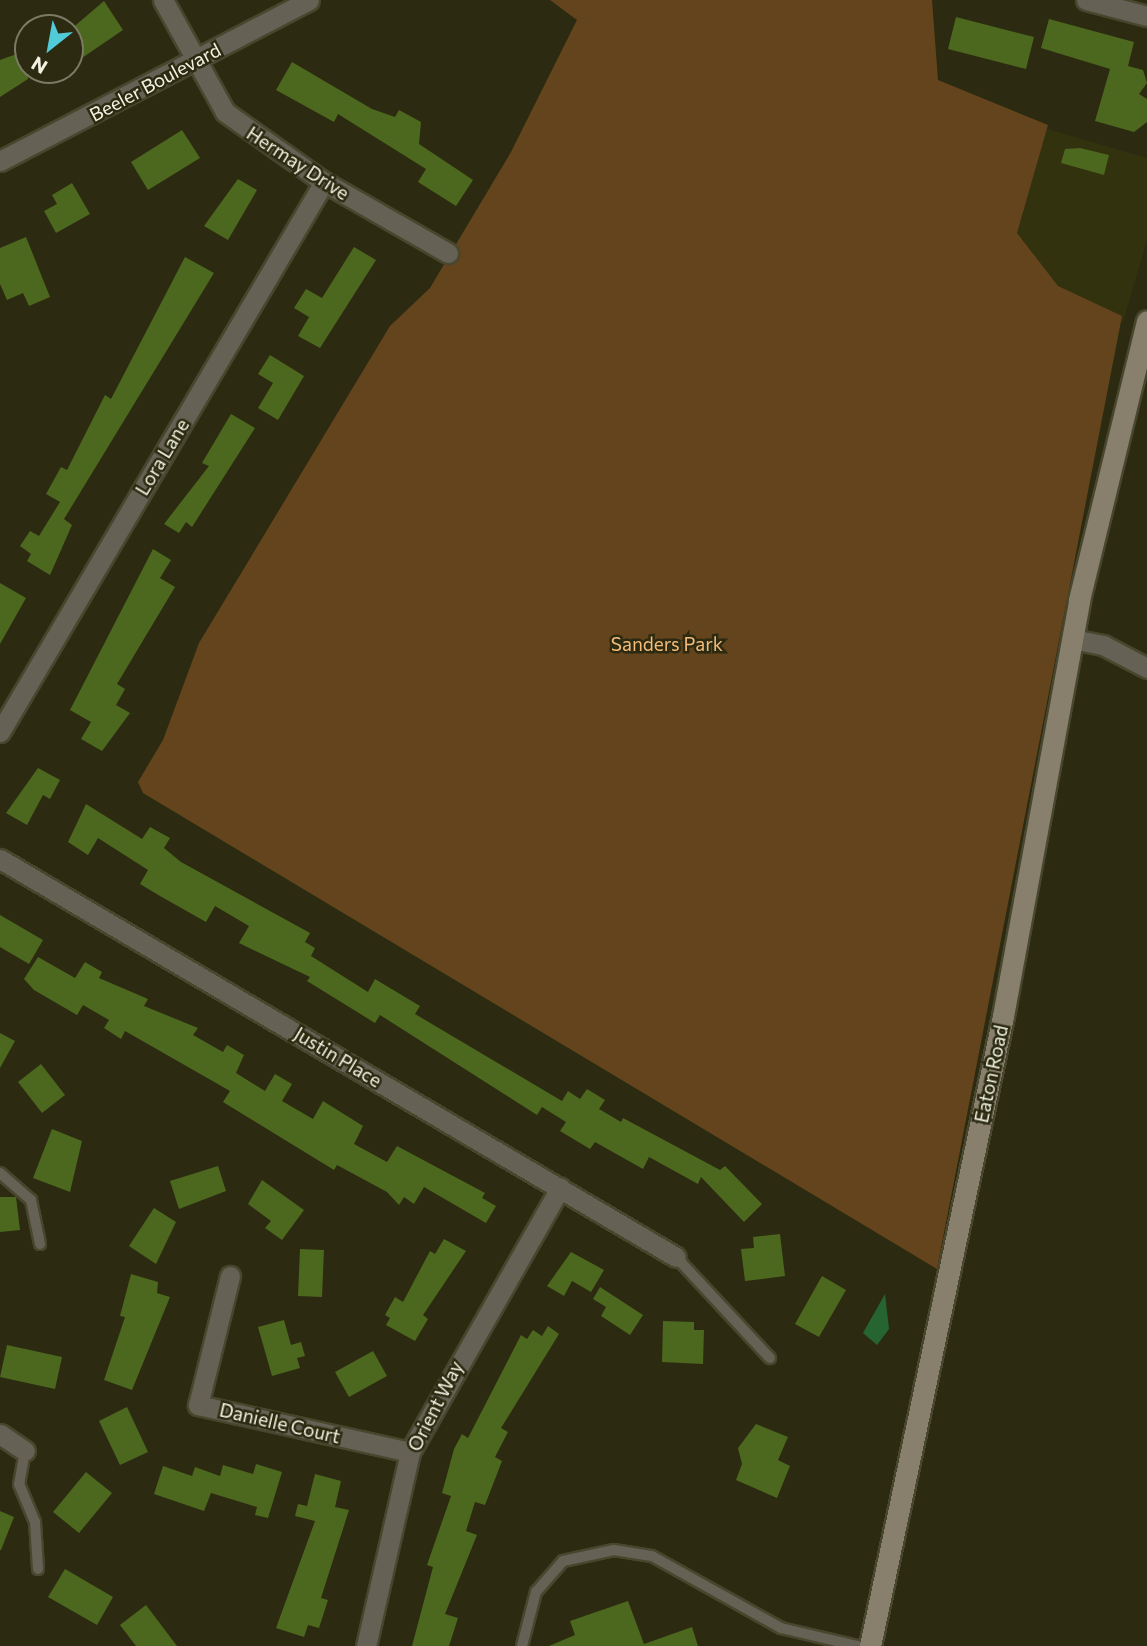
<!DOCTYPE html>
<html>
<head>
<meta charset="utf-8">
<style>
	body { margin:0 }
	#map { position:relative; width:1147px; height:1646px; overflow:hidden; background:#2c2b11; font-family:Commissioner,sans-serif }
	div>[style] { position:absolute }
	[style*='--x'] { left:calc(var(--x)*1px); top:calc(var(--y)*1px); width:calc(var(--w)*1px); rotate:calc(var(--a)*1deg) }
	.built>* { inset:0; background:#32320f }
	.green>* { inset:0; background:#64441c }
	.water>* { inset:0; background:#266531 }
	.building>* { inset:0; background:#4c671e }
	.roads { filter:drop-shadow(2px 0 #48472e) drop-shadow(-2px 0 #48472e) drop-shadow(0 2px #48472e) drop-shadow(0 -2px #48472e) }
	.lane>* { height:10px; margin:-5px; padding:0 5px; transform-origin:5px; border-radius:5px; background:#666155 }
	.street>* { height:19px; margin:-9.5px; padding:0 9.5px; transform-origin:9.5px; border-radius:9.5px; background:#666155 }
	.secondary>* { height:21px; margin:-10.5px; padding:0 10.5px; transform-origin:10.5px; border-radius:10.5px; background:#88806d }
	span { translate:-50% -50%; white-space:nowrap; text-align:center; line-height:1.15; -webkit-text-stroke:5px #2c2b11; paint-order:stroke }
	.street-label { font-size:19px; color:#f2f2e2 }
	.park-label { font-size:19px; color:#f6bb79 }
	.north { position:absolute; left:14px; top:14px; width:70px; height:70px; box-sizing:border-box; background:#2c2b11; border:2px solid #7b7b65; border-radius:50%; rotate:211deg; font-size:19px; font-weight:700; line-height:28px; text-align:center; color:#f2f2e2 }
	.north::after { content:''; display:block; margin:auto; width:24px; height:32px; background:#52cbd9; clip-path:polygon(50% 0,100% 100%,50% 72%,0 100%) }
</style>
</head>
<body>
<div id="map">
	<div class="built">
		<i style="clip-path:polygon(1037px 126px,1147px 158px,1147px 240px,1123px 322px,991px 283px)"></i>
	</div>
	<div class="green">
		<i style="clip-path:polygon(550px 0,932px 0,938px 80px,1048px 125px,1017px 233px,1058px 286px,1122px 316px,937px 1269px,143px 793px,138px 782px,163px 740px,199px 643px,390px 326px,430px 288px,511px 152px,577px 20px)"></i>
	</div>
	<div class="water">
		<i style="clip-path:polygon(885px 1294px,889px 1329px,877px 1345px,863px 1333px)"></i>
	</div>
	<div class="building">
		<i style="clip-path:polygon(104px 1px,123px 30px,79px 60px,70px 30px)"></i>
		<i style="clip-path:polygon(956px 17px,1034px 37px,1026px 69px,948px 49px)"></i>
		<i style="clip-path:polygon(1049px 19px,1134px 42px,1128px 66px,1143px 70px,1147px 83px,1139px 94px,1147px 99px,1147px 122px,1134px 132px,1095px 121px,1110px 69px,1041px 48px)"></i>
		<i style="clip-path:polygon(28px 50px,28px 79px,0 97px,0 60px)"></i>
		<i style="clip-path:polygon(292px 62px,372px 109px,395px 117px,399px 110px,421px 122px,419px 144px,473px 180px,456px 206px,418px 182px,426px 169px,338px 114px,334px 122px,276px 90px)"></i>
		<i style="clip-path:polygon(182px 130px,200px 158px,148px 190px,131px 162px)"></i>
		<i style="clip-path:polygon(1080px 148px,1109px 155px,1104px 175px,1061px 163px,1065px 149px)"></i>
		<i style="clip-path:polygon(238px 179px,257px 190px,228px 240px,204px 226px)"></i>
		<i style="clip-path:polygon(72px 183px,90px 214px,56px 233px,44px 211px,57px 204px,52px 195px)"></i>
		<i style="clip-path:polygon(26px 237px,50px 297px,29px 306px,23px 293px,7px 300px,0 284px,0 248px)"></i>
		<i style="clip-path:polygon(354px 247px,376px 260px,320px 348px,298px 336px,309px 317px,294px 308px,306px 289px,322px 298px)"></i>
		<i style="clip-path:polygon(185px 257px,214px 273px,64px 519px,72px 525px,50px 575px,27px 561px,31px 554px,20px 546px,30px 531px,39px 536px,60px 502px,46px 494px,61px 467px,67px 470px,105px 395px,111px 399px)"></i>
		<i style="clip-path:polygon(270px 355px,304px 376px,278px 420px,258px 408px,273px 383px,258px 374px)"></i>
		<i style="clip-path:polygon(231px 414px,255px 428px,192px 527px,186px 522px,179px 533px,164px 524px,209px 466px,202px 463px)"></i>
		<i style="clip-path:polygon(153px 549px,171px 560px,160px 578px,175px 587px,117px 684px,125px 689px,116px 705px,130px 713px,102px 751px,81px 739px,91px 722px,70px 710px)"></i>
		<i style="clip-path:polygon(0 583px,26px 598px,0 644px)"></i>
		<i style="clip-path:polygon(38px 768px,60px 780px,50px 799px,43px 795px,27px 825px,6px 813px)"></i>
		<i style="clip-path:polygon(86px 804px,142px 839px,150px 827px,170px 838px,164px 848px,181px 862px,310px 933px,305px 942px,315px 948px,311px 956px,368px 992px,375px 979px,420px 1006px,415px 1014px,562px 1101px,568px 1091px,580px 1099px,587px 1089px,605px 1100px,599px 1109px,621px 1122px,623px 1118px,720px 1170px,725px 1166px,762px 1204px,744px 1222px,701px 1177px,698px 1184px,649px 1157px,643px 1169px,595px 1142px,590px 1149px,560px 1131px,566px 1122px,542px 1107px,537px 1115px,380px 1015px,375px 1023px,307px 981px,310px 977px,239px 943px,249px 926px,215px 906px,206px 922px,160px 896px,140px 884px,148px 870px,98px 838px,88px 855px,68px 842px)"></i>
		<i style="clip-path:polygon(0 915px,43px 940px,29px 964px,0 947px)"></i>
		<i style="clip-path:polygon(38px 957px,75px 978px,85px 962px,102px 972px,99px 978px,148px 999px,144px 1006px,198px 1028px,193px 1035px,223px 1052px,227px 1045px,244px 1055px,236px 1073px,265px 1091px,275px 1074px,292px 1084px,282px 1101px,313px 1119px,323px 1101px,363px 1126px,354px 1144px,387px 1162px,397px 1146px,485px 1193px,482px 1198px,496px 1206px,486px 1223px,424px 1187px,414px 1204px,404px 1197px,399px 1205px,387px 1192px,337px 1165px,334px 1170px,223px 1102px,230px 1091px,125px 1031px,121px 1039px,104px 1028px,109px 1020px,83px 1005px,77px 1015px,34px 990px,24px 979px)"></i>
		<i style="clip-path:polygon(0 1033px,15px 1041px,0 1068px)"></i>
		<i style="clip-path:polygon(41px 1064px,65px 1095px,42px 1113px,18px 1082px)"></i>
		<i style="clip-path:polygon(52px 1129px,82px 1141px,70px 1192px,33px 1178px)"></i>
		<i style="clip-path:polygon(218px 1166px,226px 1191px,179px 1209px,170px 1181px)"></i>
		<i style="clip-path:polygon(262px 1180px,304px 1210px,282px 1240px,265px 1228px,271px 1221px,248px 1204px)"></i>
		<i style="clip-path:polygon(0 1197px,16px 1197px,20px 1230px,0 1232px)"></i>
		<i style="clip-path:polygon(154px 1208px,176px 1222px,156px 1264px,129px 1246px)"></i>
		<i style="clip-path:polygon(780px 1234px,785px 1276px,745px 1281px,741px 1249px,754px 1248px,753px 1237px)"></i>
		<i style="clip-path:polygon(444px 1239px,466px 1251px,423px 1315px,428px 1319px,415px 1341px,386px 1325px,390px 1318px,385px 1315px,395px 1297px,403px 1302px,430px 1251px,435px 1254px)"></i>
		<i style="clip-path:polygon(300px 1249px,324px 1250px,322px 1297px,298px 1296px)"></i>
		<i style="clip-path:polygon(571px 1252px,604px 1270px,591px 1292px,572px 1281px,564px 1296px,547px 1286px)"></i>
		<i style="clip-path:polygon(131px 1274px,158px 1282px,157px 1293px,170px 1297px,132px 1390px,104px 1380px,125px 1317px,120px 1316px)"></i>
		<i style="clip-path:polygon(822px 1276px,846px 1290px,819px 1337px,795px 1324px)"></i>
		<i style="clip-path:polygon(600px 1287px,643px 1315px,630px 1335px,601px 1316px,606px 1307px,593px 1299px)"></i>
		<i style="clip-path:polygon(284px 1320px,291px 1345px,301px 1342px,305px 1356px,297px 1358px,300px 1368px,272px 1376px,258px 1327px)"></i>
		<i style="clip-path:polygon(663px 1321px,694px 1322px,694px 1330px,704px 1330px,703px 1364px,662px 1362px)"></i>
		<i style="clip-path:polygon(548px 1326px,559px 1334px,501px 1428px,508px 1432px,495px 1457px,502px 1461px,485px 1505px,475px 1502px,466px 1531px,477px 1535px,445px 1614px,458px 1618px,449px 1646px,412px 1646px,433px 1567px,427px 1565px,451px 1496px,442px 1493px,454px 1449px,462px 1434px,468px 1438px,521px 1335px,527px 1339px,533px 1330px,542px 1336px)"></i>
		<i style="clip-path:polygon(7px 1345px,62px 1357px,55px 1389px,0 1377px)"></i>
		<i style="clip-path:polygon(373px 1351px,387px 1376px,349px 1397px,335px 1372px)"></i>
		<i style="clip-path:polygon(127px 1407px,148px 1452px,120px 1465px,99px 1421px)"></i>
		<i style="clip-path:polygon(756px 1424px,788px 1437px,778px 1460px,790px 1466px,777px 1498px,736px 1480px,742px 1464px,738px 1448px)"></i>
		<i style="clip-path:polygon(256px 1464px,282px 1472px,268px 1518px,255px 1515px,257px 1507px,211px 1493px,204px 1511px,154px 1494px,163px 1466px,192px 1476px,195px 1467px,220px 1476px,223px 1465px,253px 1474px)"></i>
		<i style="clip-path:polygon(86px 1472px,112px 1493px,79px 1533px,53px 1512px)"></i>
		<i style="clip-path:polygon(315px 1474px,341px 1481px,335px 1507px,349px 1510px,321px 1598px,328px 1600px,319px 1628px,308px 1625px,304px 1637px,276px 1628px,315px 1521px,295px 1516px,298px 1504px,307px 1506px)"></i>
		<i style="clip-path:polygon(0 1511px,14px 1517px,1px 1550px,0 1550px)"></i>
		<i style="clip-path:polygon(65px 1569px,113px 1597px,97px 1625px,48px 1597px)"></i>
		<i style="clip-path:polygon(628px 1601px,644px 1644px,692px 1627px,698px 1646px,549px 1646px,575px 1635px,570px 1621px)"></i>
		<i style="clip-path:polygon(146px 1605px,177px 1646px,136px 1646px,120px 1625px)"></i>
	</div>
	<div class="roads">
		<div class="lane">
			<i style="--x:0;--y:1173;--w:41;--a:41.1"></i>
			<i style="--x:31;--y:1200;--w:45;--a:78.4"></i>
			<i style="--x:676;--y:1257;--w:138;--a:47.1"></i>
			<i style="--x:25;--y:1451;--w:34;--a:100"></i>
			<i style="--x:19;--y:1484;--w:41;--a:67.2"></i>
			<i style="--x:35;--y:1522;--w:47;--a:86.3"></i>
			<i style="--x:522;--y:1646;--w:56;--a:-75.5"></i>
			<i style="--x:536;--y:1592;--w:41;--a:-48.9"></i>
			<i style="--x:563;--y:1561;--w:52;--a:-12.2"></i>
			<i style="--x:614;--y:1550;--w:38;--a:9"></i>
			<i style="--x:652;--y:1556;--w:148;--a:29.2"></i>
			<i style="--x:781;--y:1628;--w:79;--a:13.2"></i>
		</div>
		<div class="street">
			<i style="--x:163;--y:0;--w:128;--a:61"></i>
			<i style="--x:225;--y:112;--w:121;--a:35.3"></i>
			<i style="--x:324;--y:182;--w:143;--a:29.8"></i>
			<i style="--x:1086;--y:0;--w:63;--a:14.7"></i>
			<i style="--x:0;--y:161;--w:348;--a:-27.5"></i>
			<i style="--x:1072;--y:639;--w:32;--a:11"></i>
			<i style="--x:1103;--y:645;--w:50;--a:27.6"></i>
			<i style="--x:0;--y:732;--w:638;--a:-59.5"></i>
			<i style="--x:0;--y:859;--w:784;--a:30.49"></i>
			<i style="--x:230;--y:1276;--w:133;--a:103.9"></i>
			<i style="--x:198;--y:1405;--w:217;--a:12.5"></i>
			<i style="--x:0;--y:1434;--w:30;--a:34"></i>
			<i style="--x:366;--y:1646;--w:199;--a:-77.2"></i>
			<i style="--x:410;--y:1452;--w:304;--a:-60.4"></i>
		</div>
		<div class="secondary">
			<i style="--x:870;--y:1646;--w:644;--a:-78.08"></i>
			<i style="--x:1003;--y:1016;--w:423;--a:-79.6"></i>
			<i style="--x:1079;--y:600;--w:287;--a:-76.3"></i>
		</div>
	</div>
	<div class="street-label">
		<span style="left:155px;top:82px;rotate:-28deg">Beeler Boulevard</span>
		<span style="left:298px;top:163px;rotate:33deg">Hermay Drive</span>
		<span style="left:162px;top:457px;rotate:-59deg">Lora Lane</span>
		<span style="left:338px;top:1057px;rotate:31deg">Justin Place</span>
		<span style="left:991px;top:1074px;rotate:-78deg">Eaton Road</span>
		<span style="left:435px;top:1406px;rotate:-63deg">Orient Way</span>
		<span style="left:280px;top:1423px;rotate:13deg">Danielle Court</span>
	</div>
	<div class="park-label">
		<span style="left:667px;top:644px">Sanders Park</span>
	</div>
	<div class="north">N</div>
</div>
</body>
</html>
